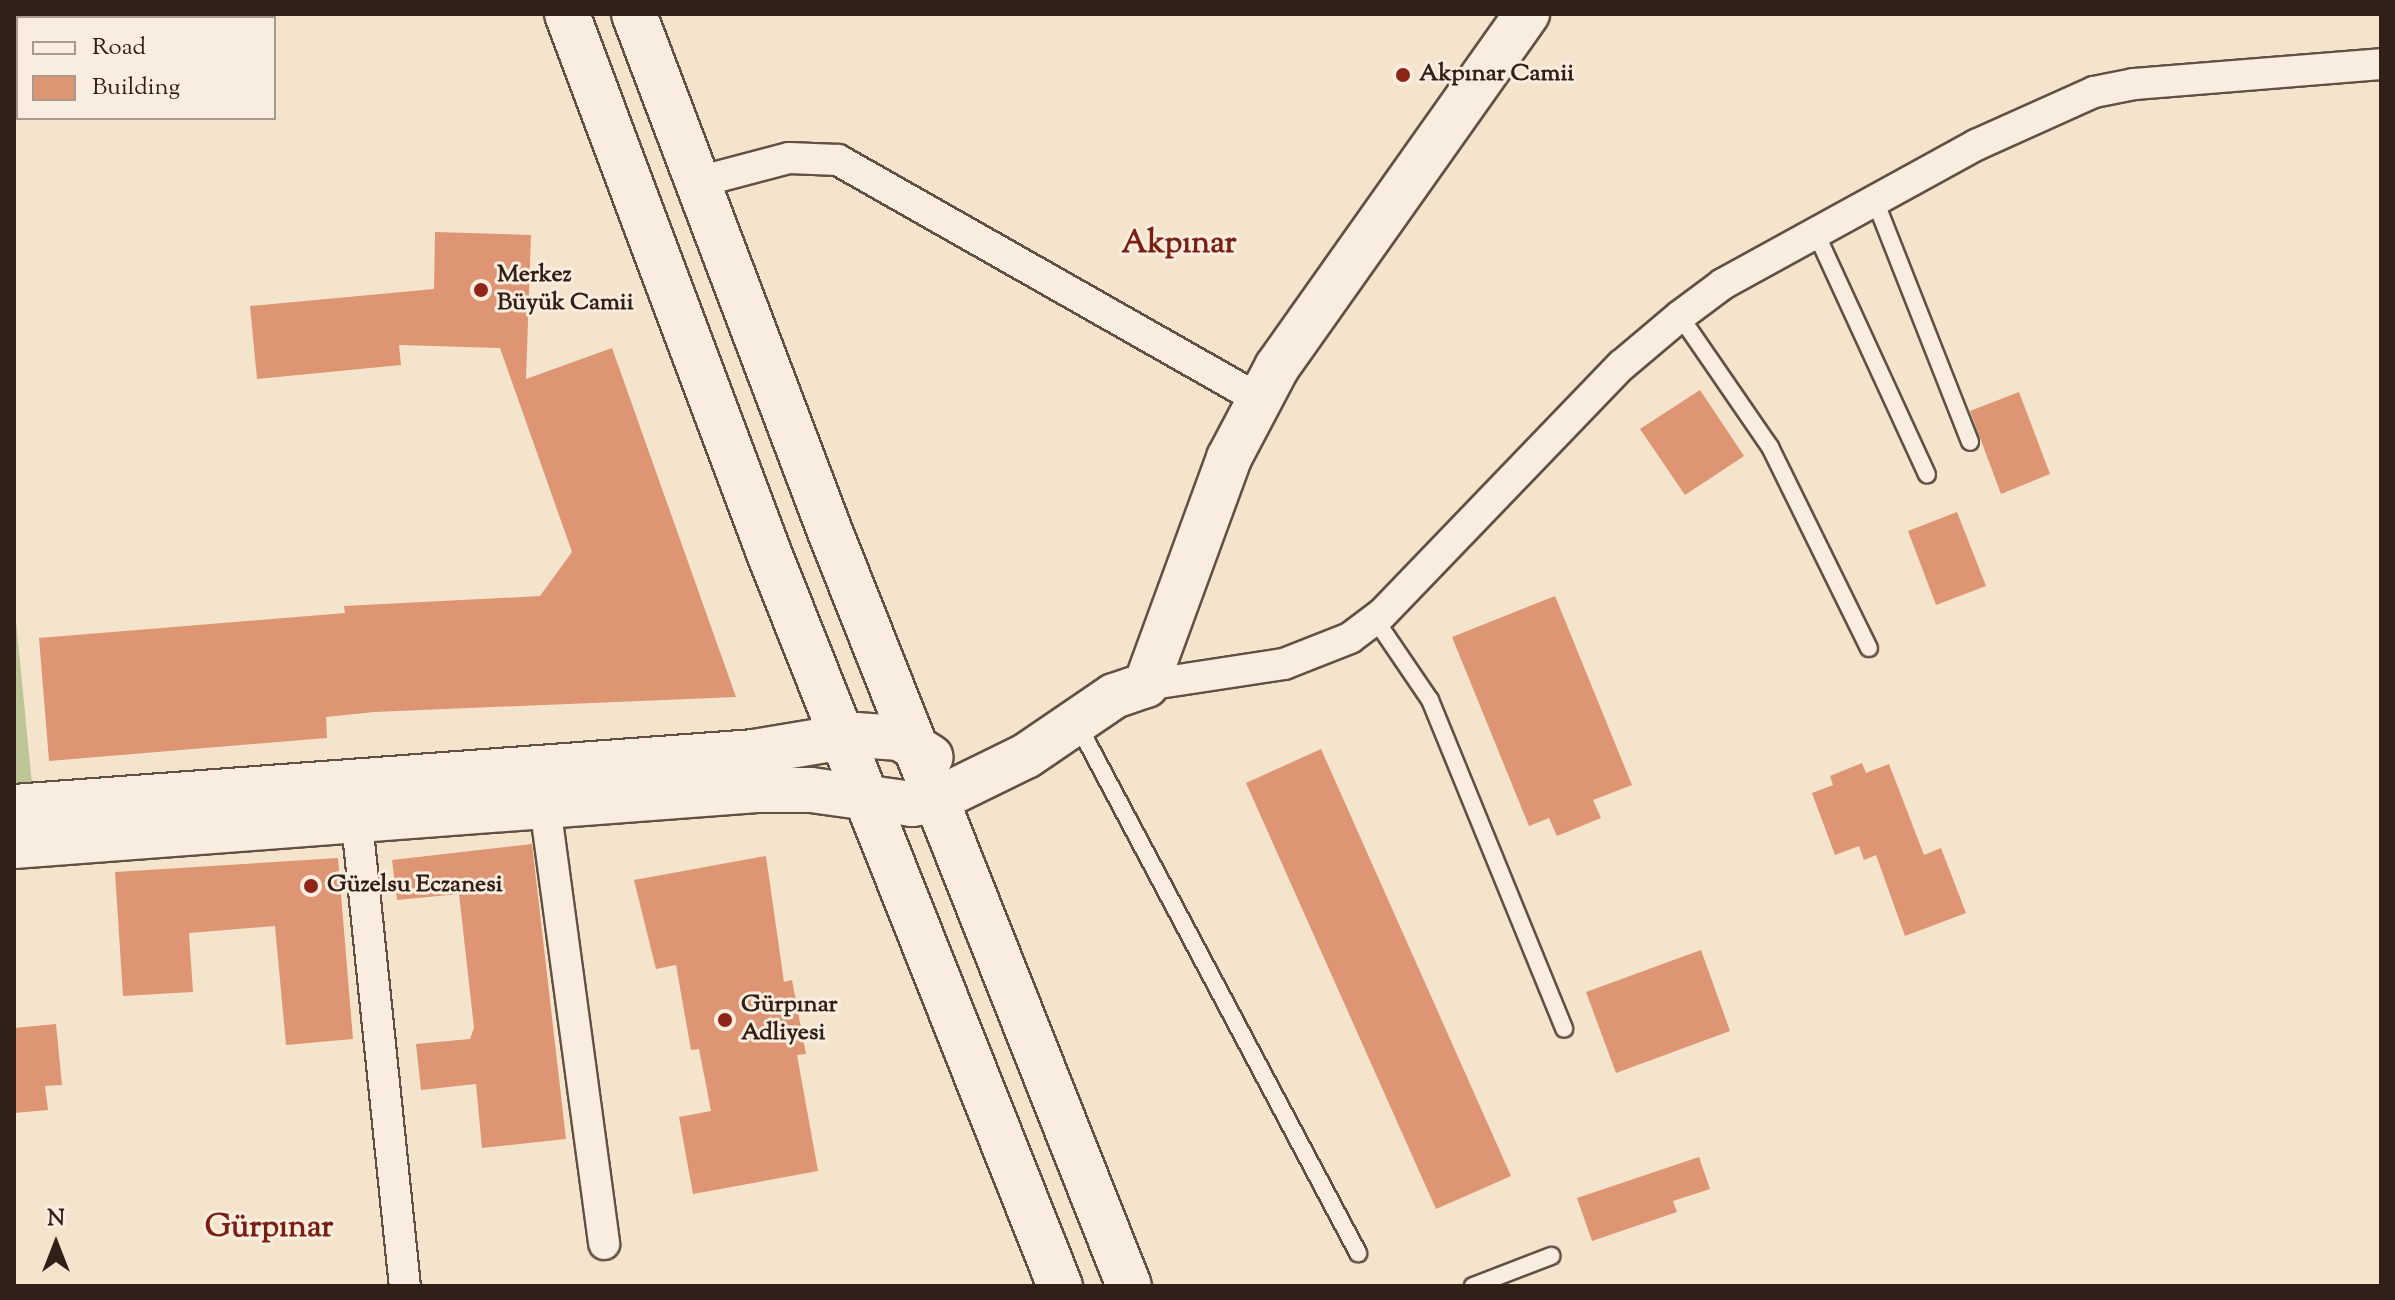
<!DOCTYPE html>
<html>
<head>
<meta charset="utf-8">
<style>
	body { margin:0 }
	#map { position:relative; width:2395px; height:1300px; overflow:hidden; background:#f4e4cc; font-family:"Sorts Mill Goudy",serif }
	div>[style] { position:absolute }
	[style*='--x'] { left:calc(var(--x)*1px); top:calc(var(--y)*1px); width:calc(var(--w)*1px); rotate:calc(var(--a)*1deg) }
	.green>* { inset:0; background:#bdc496 }
	.building>* { inset:0; background:#de9574 }
	.roads { filter:drop-shadow(2px 0 #615144) drop-shadow(-2px 0 #615144) drop-shadow(0 2px #615144) drop-shadow(0 -2px #615144) }
	.lane>* { height:16px; margin:-8px; padding:0 8px; transform-origin:8px; border-radius:8px; background:#f8edde }
	.street>* { height:30px; margin:-15px; padding:0 15px; transform-origin:15px; border-radius:15px; background:#f8edde }
	.secondary>* { height:44px; margin:-22px; padding:0 22px; transform-origin:22px; border-radius:22px; background:#f8edde }
	.dots>* { width:22px; height:22px; translate:-50% -50%; box-sizing:border-box; border:4px solid #f8edde; border-radius:50% }
	span { translate:-50% -50%; white-space:nowrap; text-align:center; line-height:1.15; -webkit-text-stroke:6px #f8edde; paint-order:stroke }
	.poi-label { font-size:24px; color:#302017; font-weight:700 }
	.left { translate:0 -50%; text-align:left }
	.district-label { font-size:32px; color:#7a1f14; font-weight:700 }
	.frame { position:absolute; inset:0; border:16px solid #302017; pointer-events:none }
	.legend { position:absolute; left:16px; top:16px; width:260px; height:104px; box-sizing:border-box; background:#f8edde; border:2px solid #a89b8e; margin:0; padding:10px 14px; list-style:none; font-size:24px; color:#302017 }
	.legend li { display:flex; align-items:center; gap:16px; height:40px }
	.legend b { width:40px; border:2px solid #a89b8e }
	.north { position:absolute; left:16px; top:1204px; width:80px; height:80px; -webkit-text-stroke:6px #f8edde; paint-order:stroke; rotate:0deg; font-size:22px; font-weight:700; line-height:32px; text-align:center; color:#302017 }
	.north::after { content:''; display:block; margin:auto; width:28px; height:36px; background:#302017; clip-path:polygon(50% 0,100% 100%,50% 72%,0 100%) }
</style>
</head>
<body>
<div id="map">
	<div class="green">
		<i style="clip-path:polygon(14px 601px,34px 805px,14px 807px)"></i>
	</div>
	<div class="building">
		<i style="clip-path:polygon(435px 232px,531px 235px,526px 379px,612px 348px,736px 697px,374px 712px,326px 717px,327px 738px,49px 761px,39px 638px,345px 613px,344px 606px,540px 596px,572px 552px,500px 348px,399px 345px,401px 365px,257px 379px,250px 306px,434px 289px)"></i>
		<i style="clip-path:polygon(1700px 390px,1744px 456px,1685px 495px,1640px 429px)"></i>
		<i style="clip-path:polygon(2019px 392px,2050px 474px,2001px 494px,1970px 411px)"></i>
		<i style="clip-path:polygon(1957px 512px,1986px 586px,1936px 605px,1908px 531px)"></i>
		<i style="clip-path:polygon(1555px 596px,1632px 785px,1593px 800px,1601px 818px,1557px 836px,1549px 818px,1529px 826px,1452px 637px)"></i>
		<i style="clip-path:polygon(1321px 749px,1511px 1176px,1436px 1209px,1246px 783px)"></i>
		<i style="clip-path:polygon(1862px 763px,1866px 773px,1889px 764px,1924px 855px,1941px 848px,1966px 913px,1905px 936px,1876px 855px,1864px 860px,1859px 846px,1835px 855px,1812px 793px,1833px 785px,1830px 776px)"></i>
		<i style="clip-path:polygon(532px 844px,566px 1139px,482px 1148px,476px 1084px,421px 1090px,416px 1044px,470px 1039px,474px 1028px,459px 894px,397px 900px,392px 860px)"></i>
		<i style="clip-path:polygon(766px 856px,784px 982px,792px 980px,806px 1054px,797px 1055px,818px 1171px,693px 1194px,679px 1117px,711px 1111px,699px 1049px,691px 1050px,676px 965px,656px 969px,634px 880px)"></i>
		<i style="clip-path:polygon(338px 858px,353px 1039px,286px 1045px,275px 926px,189px 933px,193px 992px,123px 996px,115px 872px)"></i>
		<i style="clip-path:polygon(1701px 950px,1730px 1031px,1616px 1073px,1586px 992px)"></i>
		<i style="clip-path:polygon(56px 1024px,62px 1085px,45px 1086px,48px 1110px,14px 1113px,14px 1028px)"></i>
		<i style="clip-path:polygon(1699px 1157px,1710px 1189px,1673px 1201px,1677px 1212px,1592px 1241px,1577px 1198px)"></i>
	</div>
	<div class="roads">
		<div class="lane">
			<i style="--x:1874;--y:198;--w:262;--a:68.5"></i>
			<i style="--x:1815;--y:231;--w:268;--a:65.3"></i>
			<i style="--x:1680;--y:316;--w:159;--a:55.5"></i>
			<i style="--x:1770;--y:447;--w:224;--a:63.8"></i>
			<i style="--x:1375;--y:619;--w:98;--a:55.8"></i>
			<i style="--x:1430;--y:700;--w:355;--a:67.8"></i>
			<i style="--x:1078;--y:725;--w:598;--a:62.06"></i>
			<i style="--x:1473;--y:1286;--w:84;--a:-21"></i>
		</div>
		<div class="street">
			<i style="--x:698;--y:182;--w:94;--a:-14.8"></i>
			<i style="--x:789;--y:158;--w:49;--a:2.3"></i>
			<i style="--x:838;--y:160;--w:485;--a:29.6"></i>
			<i style="--x:1146;--y:685;--w:140;--a:-8.7"></i>
			<i style="--x:1284;--y:664;--w:71;--a:-21.5"></i>
			<i style="--x:1350;--y:638;--w:39;--a:-37"></i>
			<i style="--x:1381;--y:615;--w:347;--a:-46.1"></i>
			<i style="--x:1622;--y:365;--w:76;--a:-40.2"></i>
			<i style="--x:1680;--y:316;--w:54;--a:-36.7"></i>
			<i style="--x:1723;--y:284;--w:289;--a:-28.8"></i>
			<i style="--x:1976;--y:145;--w:129;--a:-24.2"></i>
			<i style="--x:2094;--y:92;--w:41;--a:-11.3"></i>
			<i style="--x:2134;--y:84;--w:248;--a:-4.6"></i>
			<i style="--x:355;--y:803;--w:486;--a:84.1"></i>
			<i style="--x:545;--y:806;--w:442;--a:82.3"></i>
		</div>
		<div class="secondary">
			<i style="--x:567;--y:14;--w:576;--a:69.46"></i>
			<i style="--x:769;--y:553;--w:789;--a:68.35"></i>
			<i style="--x:634;--y:14;--w:551;--a:69.26"></i>
			<i style="--x:829;--y:529;--w:814;--a:68.38"></i>
			<i style="--x:14;--y:807;--w:742;--a:-4.25"></i>
			<i style="--x:754;--y:752;--w:103;--a:-9.5"></i>
			<i style="--x:856;--y:735;--w:44;--a:3.9"></i>
			<i style="--x:900;--y:738;--w:36;--a:32"></i>
			<i style="--x:14;--y:846;--w:745;--a:-4.31"></i>
			<i style="--x:757;--y:790;--w:54;--a:0"></i>
			<i style="--x:811;--y:790;--w:102;--a:7.9"></i>
			<i style="--x:912;--y:804;--w:24;--a:-9"></i>
			<i style="--x:936;--y:800;--w:100;--a:-26.1"></i>
			<i style="--x:1026;--y:756;--w:107;--a:-34.3"></i>
			<i style="--x:1114;--y:696;--w:34;--a:-19"></i>
			<i style="--x:1146;--y:685;--w:242;--a:-69.9"></i>
			<i style="--x:1229;--y:458;--w:103;--a:-62.2"></i>
			<i style="--x:1277;--y:367;--w:433;--a:-54.7"></i>
		</div>
	</div>
	<div class="dots">
		<i style="left:1403px;top:75px;background:#8f2418"></i>
		<i style="left:481px;top:290px;background:#8f2418"></i>
		<i style="left:311px;top:886px;background:#8f2418"></i>
		<i style="left:725px;top:1020px;background:#8f2418"></i>
	</div>
	<div class="poi-label">
		<span class="left" style="left:1419px;top:75px">Akpınar Camii</span>
		<span class="left" style="left:497px;top:290px">Merkez<br>Büyük Camii</span>
		<span class="left" style="left:327px;top:886px">Güzelsu Eczanesi</span>
		<span class="left" style="left:741px;top:1020px">Gürpınar<br>Adliyesi</span>
	</div>
	<div class="district-label">
		<span style="left:1179px;top:244px">Akpınar</span>
		<span style="left:269px;top:1228px">Gürpınar</span>
	</div>
	<div class="frame"></div>
	<ul class="legend">
	<li><b style="height:10px;background:#f8edde"></b>Road</li>
	<li><b style="height:22px;background:#de9574"></b>Building</li>
	</ul>
	<div class="north">N</div>
</div>
</body>
</html>
